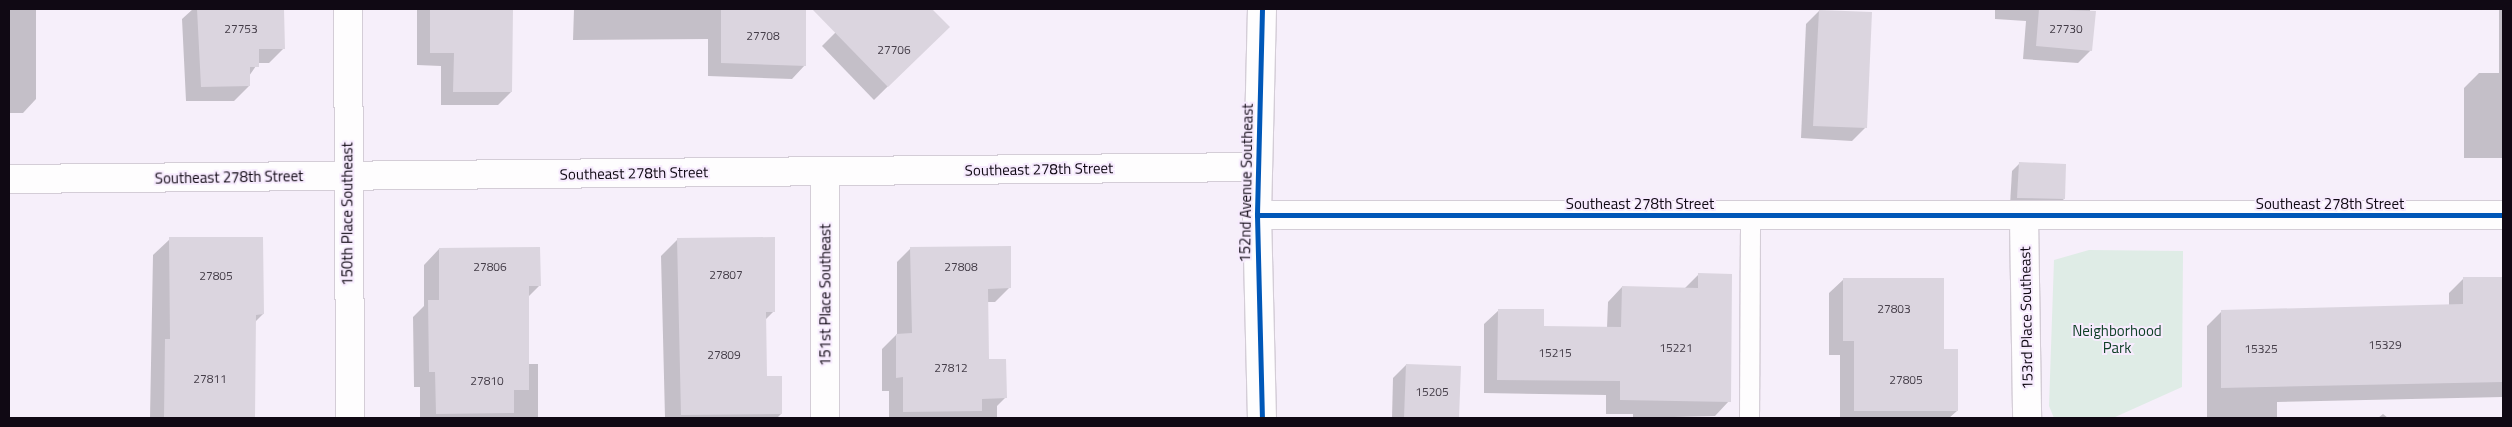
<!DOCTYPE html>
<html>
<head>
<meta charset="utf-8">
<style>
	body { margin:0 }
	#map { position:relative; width:2512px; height:427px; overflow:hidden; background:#f6effa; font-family:"Titillium Web",sans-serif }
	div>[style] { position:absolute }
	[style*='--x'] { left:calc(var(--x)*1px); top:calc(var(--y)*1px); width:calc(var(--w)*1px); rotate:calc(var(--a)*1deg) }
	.green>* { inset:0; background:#dfece6 }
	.shadow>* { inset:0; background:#0003 }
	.building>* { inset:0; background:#dbd5df }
	.roads { filter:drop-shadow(1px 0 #d4cdd7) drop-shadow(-1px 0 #d4cdd7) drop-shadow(0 1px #d4cdd7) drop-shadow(0 -1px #d4cdd7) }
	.lane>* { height:19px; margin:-9.5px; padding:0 9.5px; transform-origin:9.5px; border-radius:9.5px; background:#fefdfe }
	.street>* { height:28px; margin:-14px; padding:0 14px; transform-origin:14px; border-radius:14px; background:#fefdfe }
	.secondary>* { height:28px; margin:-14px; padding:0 14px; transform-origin:14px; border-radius:14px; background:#fefdfe }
	.cycleway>* { height:5px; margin:-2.5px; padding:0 2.5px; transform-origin:2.5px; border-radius:2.5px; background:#0057b8 }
	span { translate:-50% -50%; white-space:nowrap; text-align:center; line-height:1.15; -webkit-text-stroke:4px #f7ebfe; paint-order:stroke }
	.number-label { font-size:12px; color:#433c47 }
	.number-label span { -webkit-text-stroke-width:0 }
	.street-label { font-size:15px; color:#100914 }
	.park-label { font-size:15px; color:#0d3f25 }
	.frame { position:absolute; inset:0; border:10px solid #100914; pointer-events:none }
</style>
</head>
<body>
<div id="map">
	<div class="green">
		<i style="clip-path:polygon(2089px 250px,2183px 251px,2182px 387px,2113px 418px,2054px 418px,2049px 406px,2054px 260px)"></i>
	</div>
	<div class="shadow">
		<i style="clip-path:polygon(9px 9px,36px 9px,36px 99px,23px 113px,9px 113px)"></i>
		<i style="clip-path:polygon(193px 9px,284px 9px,284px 48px,269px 63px,258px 63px,249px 76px,249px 86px,234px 101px,186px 101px,182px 19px)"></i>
		<i style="clip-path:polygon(417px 9px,512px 9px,511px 92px,498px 105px,441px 105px,441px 66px,417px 65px)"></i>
		<i style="clip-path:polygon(574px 9px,805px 9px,805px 65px,792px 79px,708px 76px,708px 39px,573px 40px)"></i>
		<i style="clip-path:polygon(859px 9px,930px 9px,948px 27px,874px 100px,822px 46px)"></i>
		<i style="clip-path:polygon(1995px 9px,2090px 9px,2091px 50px,2078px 63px,2023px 59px,2026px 21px,1995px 19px)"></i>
		<i style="clip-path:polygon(2499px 9px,2503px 9px,2503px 158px,2464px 158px,2464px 88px,2479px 73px,2499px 73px)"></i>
		<i style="clip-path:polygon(1819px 11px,1865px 128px,1852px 141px,1801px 138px,1806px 24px)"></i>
		<i style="clip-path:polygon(2019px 164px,2064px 199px,2056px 206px,2010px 205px,2012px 171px)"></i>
		<i style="clip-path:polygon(170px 239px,263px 314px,255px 322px,255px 418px,150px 418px,153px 255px)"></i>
		<i style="clip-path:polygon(678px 239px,774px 311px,765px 320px,766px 378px,781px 414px,777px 418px,665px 418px,661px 256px)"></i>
		<i style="clip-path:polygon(911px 248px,1009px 288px,995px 302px,987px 302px,988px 360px,1005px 398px,997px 406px,997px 418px,889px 418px,889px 391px,882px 391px,882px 349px,897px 334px,897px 262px)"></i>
		<i style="clip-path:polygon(439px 249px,539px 286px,527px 298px,527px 364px,538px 364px,538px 418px,420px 418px,420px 387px,414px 387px,413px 317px,424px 306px,424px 265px)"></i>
		<i style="clip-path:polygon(1699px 274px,1729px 401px,1715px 416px,1633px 418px,1633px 414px,1606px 414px,1606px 395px,1484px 393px,1484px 324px,1499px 310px,1542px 328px,1607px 328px,1608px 302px,1622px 287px,1684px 289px)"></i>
		<i style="clip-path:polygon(2464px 278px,2503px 278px,2503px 397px,2277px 402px,2277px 418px,2207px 418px,2207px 326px,2222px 311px,2449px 306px,2449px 293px)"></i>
		<i style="clip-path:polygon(1844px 279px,1943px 351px,1957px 411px,1949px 418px,1840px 418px,1840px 355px,1829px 355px,1829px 293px)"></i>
		<i style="clip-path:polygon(1406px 365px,1459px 367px,1458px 418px,1392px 418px,1393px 378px)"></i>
		<i style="clip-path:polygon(2383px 414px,2388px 418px,2378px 418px)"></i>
	</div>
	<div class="building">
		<i style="clip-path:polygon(197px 9px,284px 9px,285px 49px,259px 49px,259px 67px,250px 67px,250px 86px,201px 87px)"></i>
		<i style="clip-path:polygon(430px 9px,513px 9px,512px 92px,453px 92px,454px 53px,430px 53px)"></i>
		<i style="clip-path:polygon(721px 9px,806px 9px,806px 66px,721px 63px)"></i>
		<i style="clip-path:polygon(812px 9px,932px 9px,950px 27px,888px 87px)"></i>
		<i style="clip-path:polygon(2039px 9px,2096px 11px,2092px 51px,2036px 46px)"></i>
		<i style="clip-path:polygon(1819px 10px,1872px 12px,1867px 128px,1813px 126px)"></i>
		<i style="clip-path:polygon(2019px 162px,2066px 164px,2065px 199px,2017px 198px)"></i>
		<i style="clip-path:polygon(169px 237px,263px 237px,264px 314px,256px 315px,255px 418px,164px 417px,165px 339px,170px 339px)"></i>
		<i style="clip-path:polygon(775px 237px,775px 312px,766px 312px,767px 376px,782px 376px,782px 414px,681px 415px,677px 238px)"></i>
		<i style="clip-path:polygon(1011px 246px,1011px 288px,988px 289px,989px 359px,1006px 359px,1007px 398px,982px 399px,982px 411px,903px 412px,903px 377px,896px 378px,896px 334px,912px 333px,910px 247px)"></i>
		<i style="clip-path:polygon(540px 247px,541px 286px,529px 286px,529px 390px,514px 390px,514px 413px,436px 414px,435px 372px,429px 372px,428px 300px,439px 300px,439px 248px)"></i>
		<i style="clip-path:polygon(1698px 273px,1732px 274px,1731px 402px,1620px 400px,1620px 381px,1497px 380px,1498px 309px,1544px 309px,1544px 326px,1621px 327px,1622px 286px,1698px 288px)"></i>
		<i style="clip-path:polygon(2463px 277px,2503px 277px,2503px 382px,2221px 388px,2221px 310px,2463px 304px)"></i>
		<i style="clip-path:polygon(1843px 278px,1944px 278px,1944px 349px,1958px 349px,1958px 411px,1854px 411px,1854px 341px,1843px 341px)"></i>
		<i style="clip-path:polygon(1406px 364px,1461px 366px,1459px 418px,1404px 418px)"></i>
	</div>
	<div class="roads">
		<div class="lane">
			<i style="--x:1749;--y:418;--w:201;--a:-89.7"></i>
		</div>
		<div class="street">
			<i style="--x:348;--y:9;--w:409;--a:89.7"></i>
			<i style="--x:825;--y:171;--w:247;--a:90"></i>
			<i style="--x:9;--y:179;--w:1249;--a:-0.55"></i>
			<i style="--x:1257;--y:215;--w:1246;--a:0"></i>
			<i style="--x:2024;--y:218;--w:200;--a:89.1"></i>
		</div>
		<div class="secondary">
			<i style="--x:1262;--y:9;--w:206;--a:91.4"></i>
			<i style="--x:1257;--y:215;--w:203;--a:88.6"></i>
		</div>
	</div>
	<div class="cycleway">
		<i style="--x:1262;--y:9;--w:206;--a:91.4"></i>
		<i style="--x:1257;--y:215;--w:203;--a:88.6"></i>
		<i style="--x:1257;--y:215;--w:1246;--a:0"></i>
	</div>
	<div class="number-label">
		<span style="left:241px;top:29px">27753</span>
		<span style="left:2066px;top:29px">27730</span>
		<span style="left:763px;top:36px">27708</span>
		<span style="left:894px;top:50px">27706</span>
		<span style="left:490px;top:267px">27806</span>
		<span style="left:961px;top:267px">27808</span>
		<span style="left:726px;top:275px">27807</span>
		<span style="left:216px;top:276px">27805</span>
		<span style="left:1894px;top:309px">27803</span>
		<span style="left:2385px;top:345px">15329</span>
		<span style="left:1676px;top:348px">15221</span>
		<span style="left:2261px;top:349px">15325</span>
		<span style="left:1555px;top:353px">15215</span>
		<span style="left:724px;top:355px">27809</span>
		<span style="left:951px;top:368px">27812</span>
		<span style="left:210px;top:379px">27811</span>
		<span style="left:1906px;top:380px">27805</span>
		<span style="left:487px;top:381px">27810</span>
		<span style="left:1432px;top:392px">15205</span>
	</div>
	<div class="street-label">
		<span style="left:1039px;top:169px;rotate:-1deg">Southeast 278th Street</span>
		<span style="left:634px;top:173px;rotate:-1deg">Southeast 278th Street</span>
		<span style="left:229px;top:177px;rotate:-1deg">Southeast 278th Street</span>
		<span style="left:1246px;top:183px;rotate:-89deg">152nd Avenue Southeast</span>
		<span style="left:1640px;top:204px">Southeast 278th Street</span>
		<span style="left:2330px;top:204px">Southeast 278th Street</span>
		<span style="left:347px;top:214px;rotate:-90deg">150th Place Southeast</span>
		<span style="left:825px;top:295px;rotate:-90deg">151st Place Southeast</span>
		<span style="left:2026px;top:318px;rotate:-91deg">153rd Place Southeast</span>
	</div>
	<div class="park-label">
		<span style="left:2117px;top:339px">Neighborhood<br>Park</span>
	</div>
	<div class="frame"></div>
</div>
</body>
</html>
